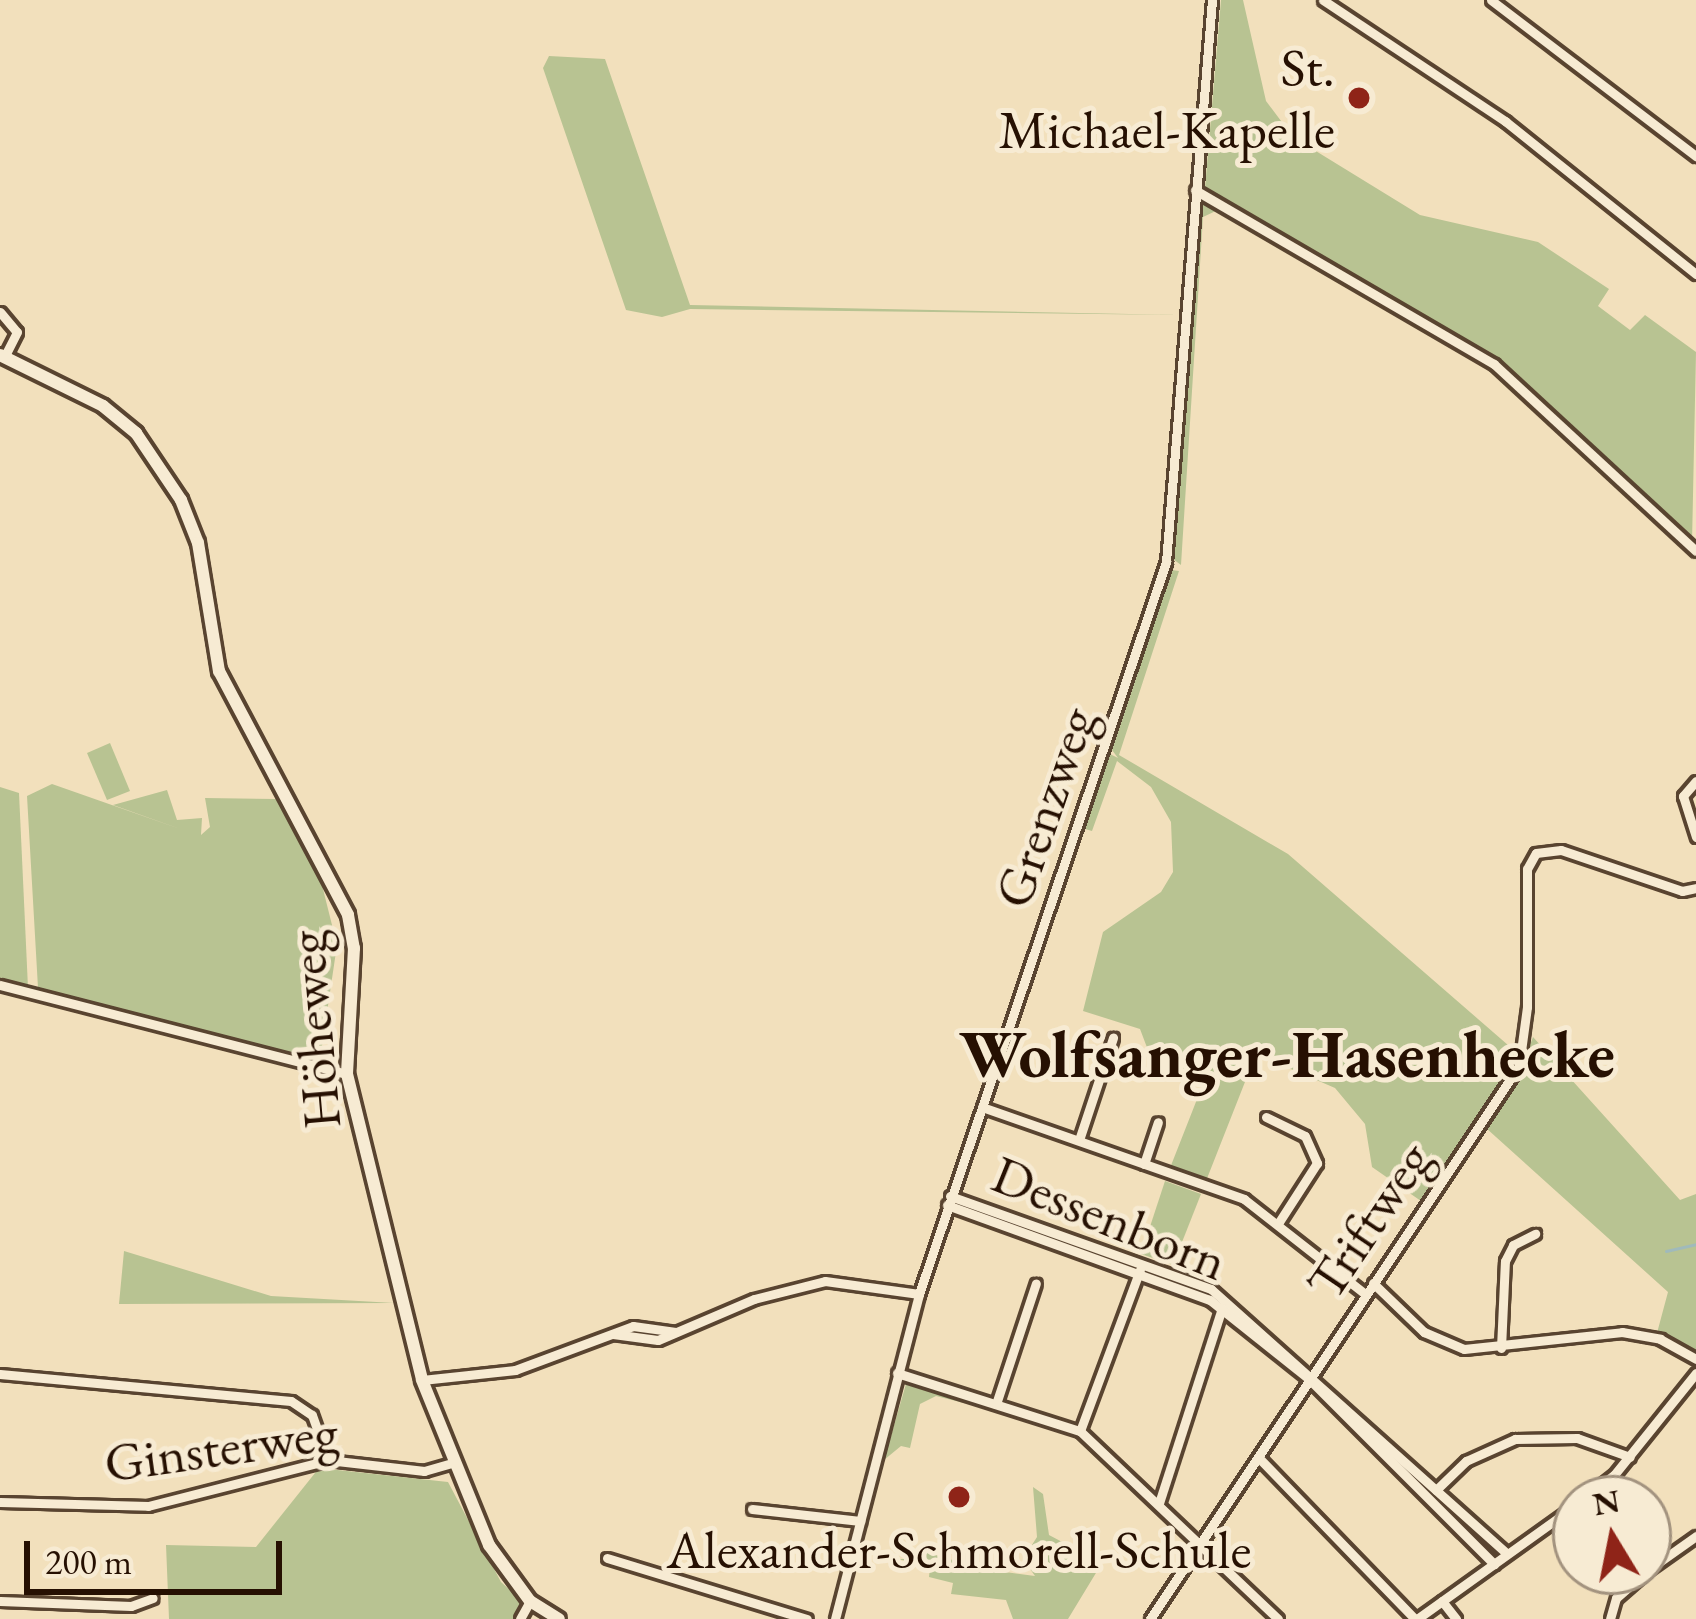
<!DOCTYPE html>
<html>
<head>
<meta charset="utf-8">
<style>
	body { margin:0 }
	#map { position:relative; width:1696px; height:1619px; overflow:hidden; background:#f2e0bc; font-family:"EB Garamond",serif }
	div>[style] { position:absolute }
	[style*='--x'] { left:calc(var(--x)*1px); top:calc(var(--y)*1px); width:calc(var(--w)*1px); rotate:calc(var(--a)*1deg) }
	.green>* { inset:0; background:#b8c392 }
	.stream>* { height:3px; margin:-1.5px; padding:0 1.5px; transform-origin:1.5px; border-radius:1.5px; background:#a0babb }
	.roads { filter:drop-shadow(3px 0 #594430) drop-shadow(-3px 0 #594430) drop-shadow(0 3px #594430) drop-shadow(0 -3px #594430) }
	.street>* { height:9px; margin:-4.5px; padding:0 4.5px; transform-origin:4.5px; border-radius:4.5px; background:#f7ebd3 }
	.secondary>* { height:12px; margin:-6px; padding:0 6px; transform-origin:6px; border-radius:6px; background:#f7ebd3 }
	.dots>* { width:33px; height:33px; translate:-50% -50%; box-sizing:border-box; border:6px solid #f7ebd3; border-radius:50% }
	span { translate:-50% -50%; white-space:nowrap; text-align:center; line-height:1.15; -webkit-text-stroke:10px #f7ebd3; paint-order:stroke }
	.poi-label { font-size:54px; color:#261002 }
	.right { translate:-100% -50%; text-align:right }
	.street-label { font-size:54px; color:#261002 }
	.district-label { font-size:66px; color:#261002; font-weight:700 }
	.north { position:absolute; left:1552px; top:1475px; width:120px; height:120px; box-sizing:border-box; background:#f7ebd3; border:3px solid #a3937f; border-radius:50%; rotate:350deg; font-size:33px; font-weight:700; line-height:48px; text-align:center; color:#261002 }
	.north::after { content:''; display:block; margin:auto; width:42px; height:54px; background:#8f2418; clip-path:polygon(50% 0,100% 100%,50% 72%,0 100%) }
	.scale { position:absolute; left:24px; top:1541px; width:258px; height:54px; box-sizing:border-box; border:6px solid #261002; border-top:0; padding-left:15px; font-size:36px; line-height:42px; white-space:nowrap; color:#261002; -webkit-text-stroke:9px #f7ebd3; paint-order:stroke }
</style>
</head>
<body>
<div id="map">
	<div class="green">
		<i style="clip-path:polygon(1221px 0,1243px 0,1266px 101px,1293px 137px,1420px 215px,1538px 242px,1609px 289px,1598px 306px,1630px 330px,1645px 315px,1696px 352px,1692px 543px,1493px 357px,1205px 188px)"></i>
		<i style="clip-path:polygon(549px 56px,605px 59px,690px 305px,1180px 315px,690px 309px,662px 317px,626px 310px,543px 68px)"></i>
		<i style="clip-path:polygon(1208px 202px,1220px 209px,1203px 217px,1181px 565px,1173px 559px,1200px 207px)"></i>
		<i style="clip-path:polygon(1172px 570px,1179px 571px,1119px 755px,1288px 854px,1516px 1052px,1527px 1053px,1533px 1037px,1680px 1200px,1696px 1194px,1696px 1354px,1657px 1333px,1668px 1292px,1476px 1119px,1421px 1201px,1372px 1167px,1365px 1124px,1335px 1088px,1256px 1054px,1206px 1181px,1170px 1168px,1203px 1084px,1154px 1066px,1140px 1029px,1083px 1011px,1103px 932px,1161px 892px,1173px 872px,1171px 822px,1151px 787px,1117px 761px,1092px 831px,1085px 829px,1110px 754px,1118px 758px,1112px 750px)"></i>
		<i style="clip-path:polygon(110px 743px,130px 791px,107px 800px,87px 753px)"></i>
		<i style="clip-path:polygon(52px 784px,183px 830px,113px 805px,167px 790px,177px 820px,202px 818px,201px 835px,210px 827px,205px 798px,276px 799px,322px 885px,337px 945px,321px 1053px,308px 1057px,38px 988px,27px 796px)"></i>
		<i style="clip-path:polygon(0 787px,19px 793px,28px 988px,0 980px)"></i>
		<i style="clip-path:polygon(1165px 1181px,1201px 1194px,1173px 1265px,1141px 1254px)"></i>
		<i style="clip-path:polygon(124px 1251px,271px 1296px,394px 1303px,119px 1304px)"></i>
		<i style="clip-path:polygon(906px 1384px,968px 1404px,936px 1396px,920px 1404px,910px 1448px,901px 1446px,884px 1460px)"></i>
		<i style="clip-path:polygon(319px 1468px,448px 1482px,501px 1582px,522px 1601px,516px 1619px,169px 1619px,166px 1545px,256px 1547px)"></i>
		<i style="clip-path:polygon(1033px 1487px,1043px 1494px,1049px 1535px,1102px 1563px,1068px 1619px,1013px 1619px,1006px 1600px,951px 1594px,953px 1583px,929px 1577px,930px 1567px,898px 1559px,920px 1559px,922px 1551px,956px 1561px,960px 1544px,982px 1569px,1035px 1576px,1023px 1559px,1037px 1537px)"></i>
	</div>
	<div class="stream">
		<i style="--x:1666;--y:1251;--w:31;--a:-13"></i>
	</div>
	<div class="roads">
		<div class="street">
			<i style="--x:1323;--y:0;--w:219;--a:33.6"></i>
			<i style="--x:1505;--y:121;--w:245;--a:38.7"></i>
			<i style="--x:1491;--y:0;--w:258;--a:37.3"></i>
			<i style="--x:1195;--y:190;--w:346;--a:30.2"></i>
			<i style="--x:1494;--y:364;--w:275;--a:42.8"></i>
			<i style="--x:0;--y:312;--w:26;--a:50"></i>
			<i style="--x:17;--y:332;--w:29;--a:117"></i>
			<i style="--x:1696;--y:781;--w:20;--a:131"></i>
			<i style="--x:1683;--y:796;--w:43;--a:72.4"></i>
			<i style="--x:0;--y:985;--w:358;--a:14.4"></i>
			<i style="--x:982;--y:1107;--w:278;--a:19.3"></i>
			<i style="--x:1244;--y:1199;--w:154;--a:38.1"></i>
			<i style="--x:1266;--y:1117;--w:43;--a:26"></i>
			<i style="--x:1305;--y:1136;--w:30;--a:66"></i>
			<i style="--x:1317;--y:1163;--w:70;--a:122.8"></i>
			<i style="--x:1079;--y:1140;--w:108;--a:-71.6"></i>
			<i style="--x:1144;--y:1164;--w:44;--a:-71.6"></i>
			<i style="--x:950;--y:1196;--w:277;--a:19.6"></i>
			<i style="--x:1211;--y:1289;--w:397;--a:41.8"></i>
			<i style="--x:947;--y:1205;--w:280;--a:19.9"></i>
			<i style="--x:1210;--y:1300;--w:127;--a:38.6"></i>
			<i style="--x:1309;--y:1379;--w:262;--a:45"></i>
			<i style="--x:1373;--y:1283;--w:71;--a:43.9"></i>
			<i style="--x:1424;--y:1332;--w:43;--a:23"></i>
			<i style="--x:1464;--y:1349;--w:159;--a:-6.1"></i>
			<i style="--x:1622;--y:1332;--w:39;--a:10"></i>
			<i style="--x:1660;--y:1339;--w:41;--a:29.1"></i>
			<i style="--x:613;--y:1334;--w:45;--a:7.6"></i>
			<i style="--x:658;--y:1340;--w:104;--a:-23.1"></i>
			<i style="--x:754;--y:1299;--w:73;--a:-14.2"></i>
			<i style="--x:825;--y:1281;--w:95;--a:7.9"></i>
			<i style="--x:1501;--y:1348;--w:87;--a:-87.4"></i>
			<i style="--x:1505;--y:1261;--w:18;--a:-63"></i>
			<i style="--x:1513;--y:1245;--w:25;--a:-27"></i>
			<i style="--x:897;--y:1373;--w:192;--a:17.6"></i>
			<i style="--x:1080;--y:1431;--w:273;--a:43.5"></i>
			<i style="--x:0;--y:1374;--w:292;--a:5.3"></i>
			<i style="--x:291;--y:1401;--w:25;--a:34"></i>
			<i style="--x:312;--y:1415;--w:48;--a:70.4"></i>
			<i style="--x:422;--y:1380;--w:94;--a:-6.1"></i>
			<i style="--x:515;--y:1370;--w:126;--a:-20.4"></i>
			<i style="--x:633;--y:1326;--w:43;--a:7.9"></i>
			<i style="--x:996;--y:1404;--w:127;--a:-71.7"></i>
			<i style="--x:1080;--y:1431;--w:172;--a:-69.6"></i>
			<i style="--x:1258;--y:1457;--w:226;--a:45.9"></i>
			<i style="--x:1436;--y:1490;--w:42;--a:-44"></i>
			<i style="--x:1466;--y:1461;--w:54;--a:-24.2"></i>
			<i style="--x:1515;--y:1439;--w:62;--a:-0.9"></i>
			<i style="--x:1577;--y:1438;--w:56;--a:19.7"></i>
			<i style="--x:1583;--y:1499;--w:39;--a:-38"></i>
			<i style="--x:1614;--y:1475;--w:131;--a:-51.2"></i>
			<i style="--x:0;--y:1502;--w:148;--a:1.5"></i>
			<i style="--x:148;--y:1506;--w:186;--a:-14.3"></i>
			<i style="--x:328;--y:1460;--w:97;--a:6.5"></i>
			<i style="--x:424;--y:1471;--w:29;--a:-16"></i>
			<i style="--x:1159;--y:1503;--w:205;--a:-72.1"></i>
			<i style="--x:752;--y:1509;--w:109;--a:6.3"></i>
			<i style="--x:607;--y:1558;--w:209;--a:17"></i>
			<i style="--x:1648;--y:1570;--w:59;--a:-35.3"></i>
			<i style="--x:0;--y:1601;--w:131;--a:2.2"></i>
			<i style="--x:131;--y:1606;--w:23;--a:-20"></i>
			<i style="--x:1442;--y:1601;--w:23;--a:52"></i>
			<i style="--x:520;--y:1619;--w:21;--a:-61"></i>
			<i style="--x:835;--y:1619;--w:336;--a:-75.5"></i>
			<i style="--x:919;--y:1294;--w:773;--a:-71.35"></i>
			<i style="--x:1166;--y:562;--w:564;--a:-85.32"></i>
			<i style="--x:1150;--y:1619;--w:665;--a:-56.29"></i>
			<i style="--x:1519;--y:1066;--w:60;--a:-82.3"></i>
			<i style="--x:1527;--y:1007;--w:138;--a:-90"></i>
			<i style="--x:1527;--y:869;--w:18;--a:-61"></i>
			<i style="--x:1536;--y:853;--w:25;--a:-7"></i>
			<i style="--x:1561;--y:850;--w:128;--a:18.7"></i>
			<i style="--x:1682;--y:891;--w:14;--a:-12"></i>
			<i style="--x:1417;--y:1619;--w:196;--a:-35.6"></i>
			<i style="--x:1610;--y:1619;--w:22;--a:-74"></i>
			<i style="--x:1616;--y:1598;--w:41;--a:-41.1"></i>
		</div>
		<div class="secondary">
			<i style="--x:0;--y:355;--w:115;--a:26.3"></i>
			<i style="--x:103;--y:406;--w:43;--a:39.3"></i>
			<i style="--x:136;--y:433;--w:81;--a:56.1"></i>
			<i style="--x:181;--y:500;--w:46;--a:68.4"></i>
			<i style="--x:198;--y:543;--w:130;--a:80.7"></i>
			<i style="--x:219;--y:671;--w:276;--a:62.1"></i>
			<i style="--x:348;--y:915;--w:34;--a:80"></i>
			<i style="--x:354;--y:948;--w:126;--a:93.2"></i>
			<i style="--x:347;--y:1074;--w:315;--a:76.2"></i>
			<i style="--x:422;--y:1380;--w:178;--a:67.9"></i>
			<i style="--x:489;--y:1545;--w:69;--a:53.8"></i>
			<i style="--x:530;--y:1601;--w:34;--a:32"></i>
		</div>
	</div>
	<div class="dots">
		<i style="left:1359px;top:98px;background:#8f2418"></i>
		<i style="left:959px;top:1497px;background:#8f2418"></i>
	</div>
	<div class="poi-label">
		<span class="right" style="left:1335px;top:98px">St.<br>Michael-Kapelle</span>
		<span style="left:959px;top:1549px">Alexander-Schmorell-Schule</span>
	</div>
	<div class="street-label">
		<span style="left:1044px;top:807px;rotate:-71deg">Grenzweg</span>
		<span style="left:313px;top:1030px;rotate:-95deg">Höheweg</span>
		<span style="left:1110px;top:1217px;rotate:22deg">Dessenborn</span>
		<span style="left:1368px;top:1220px;rotate:-56deg">Triftweg</span>
		<span style="left:221px;top:1447px;rotate:-8deg">Ginsterweg</span>
	</div>
	<div class="district-label">
		<span style="left:1287px;top:1055px">Wolfsanger-Hasenhecke</span>
	</div>
	<div class="north">N</div>
	<div class="scale">200 m</div>
</div>
</body>
</html>
